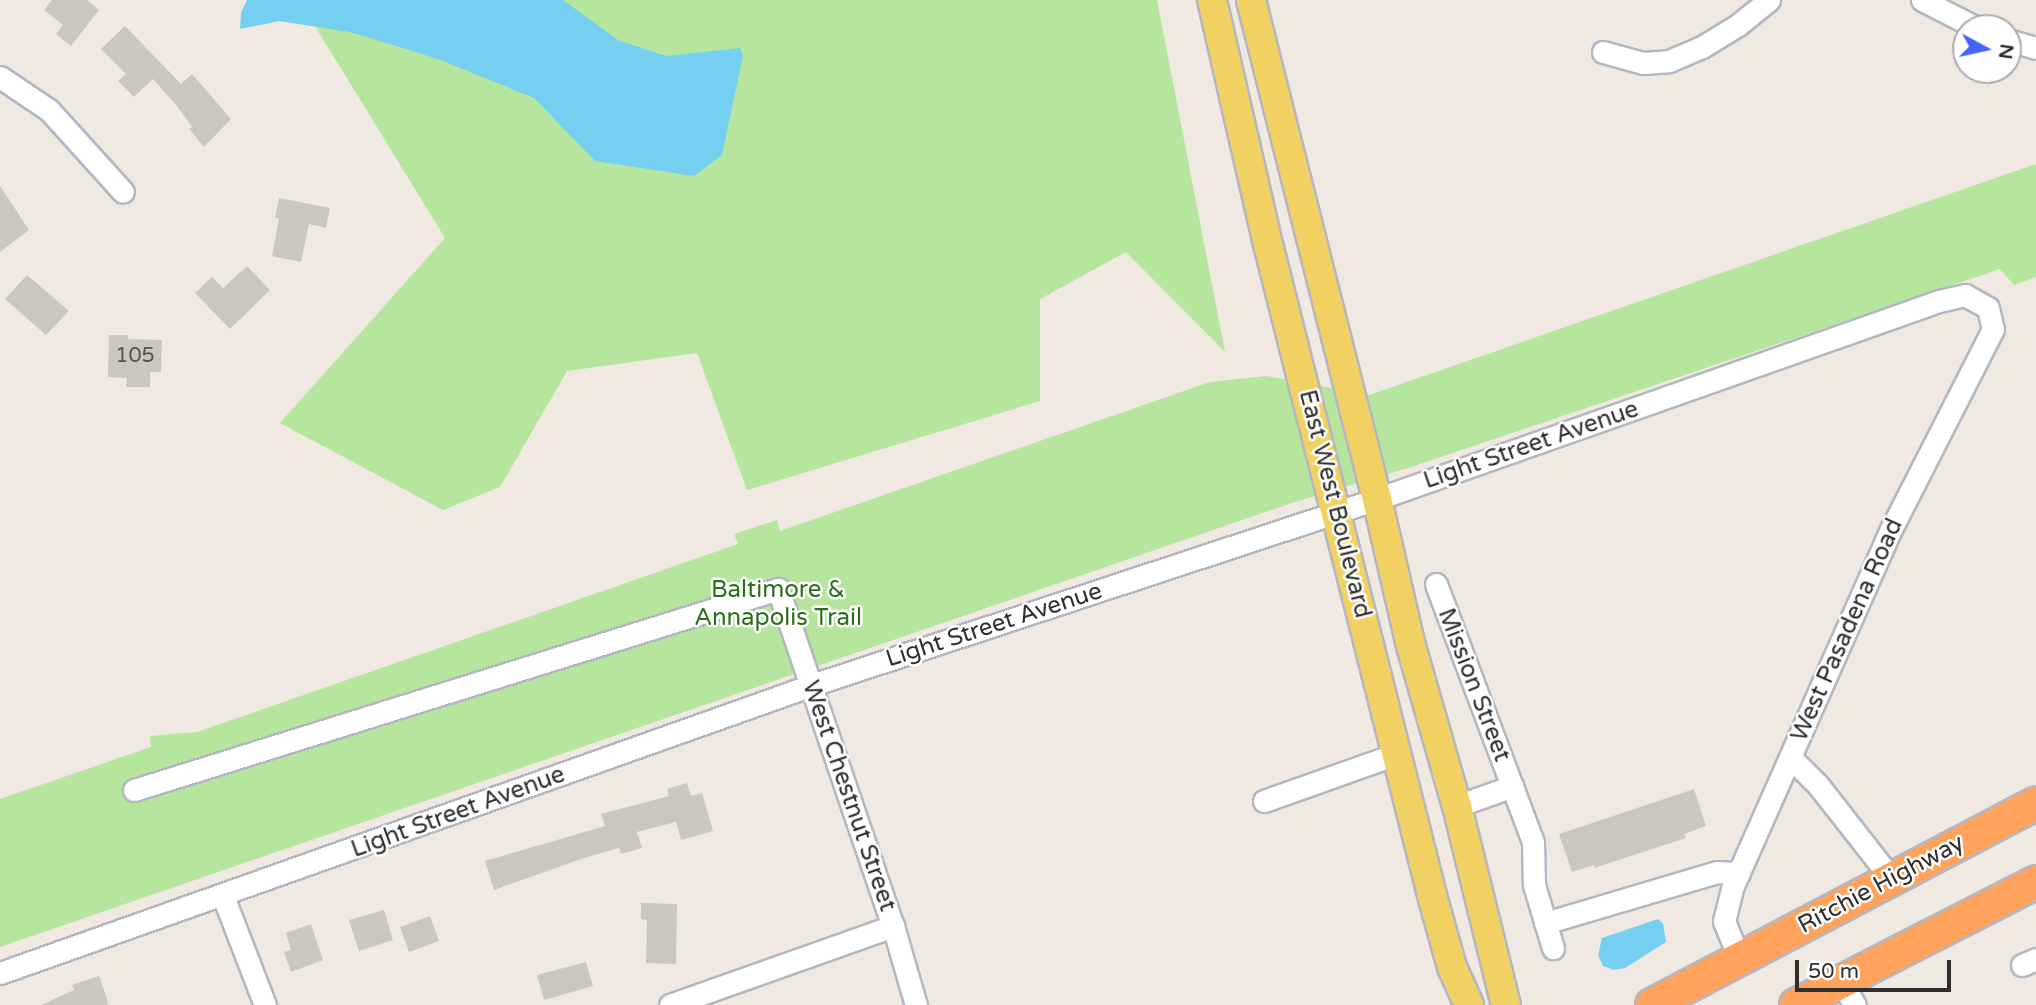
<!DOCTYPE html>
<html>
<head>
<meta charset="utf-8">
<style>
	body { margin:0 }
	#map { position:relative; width:2036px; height:1005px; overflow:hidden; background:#efe9e1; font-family:"Varela Round",sans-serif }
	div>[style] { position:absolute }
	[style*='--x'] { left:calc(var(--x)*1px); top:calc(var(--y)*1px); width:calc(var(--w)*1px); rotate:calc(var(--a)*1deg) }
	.green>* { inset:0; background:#b6e59e }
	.water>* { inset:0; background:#75cff0 }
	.building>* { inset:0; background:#cbc7bf }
	.roads { filter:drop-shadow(2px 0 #b4b7c1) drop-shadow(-2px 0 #b4b7c1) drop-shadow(0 2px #b4b7c1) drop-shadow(0 -2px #b4b7c1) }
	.minor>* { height:21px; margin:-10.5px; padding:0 10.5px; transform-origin:10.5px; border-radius:10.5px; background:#fff }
	.major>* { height:28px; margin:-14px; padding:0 14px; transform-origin:14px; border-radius:14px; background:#f2d163 }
	.highway>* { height:32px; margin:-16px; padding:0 16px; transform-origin:16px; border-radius:16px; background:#ffa35c }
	span { translate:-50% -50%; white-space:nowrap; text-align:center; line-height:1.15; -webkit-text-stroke:5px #fff; paint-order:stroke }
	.number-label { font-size:21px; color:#555452 }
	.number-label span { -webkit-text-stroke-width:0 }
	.street-label { font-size:24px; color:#2e2e2e }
	.park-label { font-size:24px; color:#2c6e1b }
	.north { position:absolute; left:1952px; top:14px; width:70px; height:70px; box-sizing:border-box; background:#fff; border:2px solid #ababab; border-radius:50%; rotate:98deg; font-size:19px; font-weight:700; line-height:28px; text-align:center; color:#2e2e2e }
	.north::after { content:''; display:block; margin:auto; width:24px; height:32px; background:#4264fb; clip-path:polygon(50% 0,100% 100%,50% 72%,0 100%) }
	.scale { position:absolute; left:1795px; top:960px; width:156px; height:32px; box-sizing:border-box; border:4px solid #2e2e2e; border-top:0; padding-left:9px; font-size:21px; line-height:24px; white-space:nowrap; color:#2e2e2e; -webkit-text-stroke:5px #fff; paint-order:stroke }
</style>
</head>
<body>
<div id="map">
	<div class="green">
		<i style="clip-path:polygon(299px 0,1157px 0,1225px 352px,1126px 252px,1040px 299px,1040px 401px,747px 490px,697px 353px,567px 371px,500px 487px,443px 510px,280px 423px,445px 238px)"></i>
		<i style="clip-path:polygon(2036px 164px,2036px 277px,2014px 285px,2000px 269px,1414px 466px,1289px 504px,0 947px,0 799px,151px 747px,150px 736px,197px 732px,738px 544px,734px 534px,777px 520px,780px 531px,1210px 382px,1267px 376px,1369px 395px)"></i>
	</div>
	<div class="water">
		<i style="clip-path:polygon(247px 0,563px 0,618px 40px,666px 56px,740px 48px,743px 56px,722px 155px,694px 176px,595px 161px,534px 98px,438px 59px,350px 32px,279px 21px,240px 29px,241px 13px)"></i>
		<i style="clip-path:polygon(1658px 919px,1663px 924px,1666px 942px,1625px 968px,1614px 970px,1603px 966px,1598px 955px,1602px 938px)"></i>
	</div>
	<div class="building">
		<i style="clip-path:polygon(52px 0,87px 0,99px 10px,71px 46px,56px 34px,63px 25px,44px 10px)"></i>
		<i style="clip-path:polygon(125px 26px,181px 84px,192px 74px,231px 119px,204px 147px,189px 129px,192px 127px,177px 106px,153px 79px,134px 97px,118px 81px,126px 74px,101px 49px)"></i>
		<i style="clip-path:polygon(0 186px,29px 230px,0 252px)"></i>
		<i style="clip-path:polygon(279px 198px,330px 208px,326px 228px,309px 224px,301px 262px,272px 256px,279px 218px,275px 218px)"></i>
		<i style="clip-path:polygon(247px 266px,270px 290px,230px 329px,195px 293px,212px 277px,223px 288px)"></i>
		<i style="clip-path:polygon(27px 275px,69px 311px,46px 335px,5px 299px)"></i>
		<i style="clip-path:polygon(109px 335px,128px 335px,128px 339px,162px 340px,161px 372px,150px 372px,150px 387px,126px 387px,127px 378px,108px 377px)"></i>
		<i style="clip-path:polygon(687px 783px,691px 796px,702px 793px,713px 831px,681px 840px,676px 822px,637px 832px,642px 848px,621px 854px,619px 848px,584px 858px,494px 890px,485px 861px,605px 826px,601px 814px,669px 796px,667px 789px)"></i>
		<i style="clip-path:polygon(1694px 789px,1706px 826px,1684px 834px,1686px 838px,1594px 868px,1594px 865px,1572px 872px,1559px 834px)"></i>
		<i style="clip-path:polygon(641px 903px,677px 904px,676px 964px,646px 963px,647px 920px,641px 919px)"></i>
		<i style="clip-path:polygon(384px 910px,393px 940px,359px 951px,349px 920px)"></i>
		<i style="clip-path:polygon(430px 916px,439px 941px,409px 952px,400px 927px)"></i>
		<i style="clip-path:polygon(311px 924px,323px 960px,291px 972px,284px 952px,291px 950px,286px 933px)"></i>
		<i style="clip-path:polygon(586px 962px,593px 986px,544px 1000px,537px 975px)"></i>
		<i style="clip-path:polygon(99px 976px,109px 1005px,41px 1005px,74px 990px,72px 985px)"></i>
	</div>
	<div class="roads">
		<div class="minor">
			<i style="--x:1922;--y:0;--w:62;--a:27"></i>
			<i style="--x:2008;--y:40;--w:29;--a:16"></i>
			<i style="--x:1603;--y:52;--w:41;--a:15.4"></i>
			<i style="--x:1643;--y:63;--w:26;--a:-4"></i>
			<i style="--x:1669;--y:61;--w:36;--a:-23"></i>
			<i style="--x:1702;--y:47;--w:42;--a:-31.4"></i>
			<i style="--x:1738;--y:25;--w:40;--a:-39"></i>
			<i style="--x:0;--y:77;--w:59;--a:34"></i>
			<i style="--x:49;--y:110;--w:110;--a:47.9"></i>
			<i style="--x:1436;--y:584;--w:276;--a:69.4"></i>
			<i style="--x:1533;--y:842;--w:43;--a:88.7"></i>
			<i style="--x:1534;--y:885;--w:66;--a:73.2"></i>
			<i style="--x:1790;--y:757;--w:40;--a:45"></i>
			<i style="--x:1818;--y:785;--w:118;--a:51.9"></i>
			<i style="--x:134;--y:790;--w:675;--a:-17.33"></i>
			<i style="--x:778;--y:589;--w:356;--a:71.2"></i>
			<i style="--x:893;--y:926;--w:82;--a:73.8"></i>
			<i style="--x:1264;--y:801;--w:143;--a:-19.6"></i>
			<i style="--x:1457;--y:806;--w:59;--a:-19.7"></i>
			<i style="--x:223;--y:896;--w:117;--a:68.9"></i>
			<i style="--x:1545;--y:923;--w:179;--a:-16.5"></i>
			<i style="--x:1717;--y:872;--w:22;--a:3"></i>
			<i style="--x:2022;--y:965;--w:15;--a:-23"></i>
			<i style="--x:0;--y:973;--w:862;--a:-19.53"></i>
			<i style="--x:812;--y:685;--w:595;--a:-18.22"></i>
			<i style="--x:1377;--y:499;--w:596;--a:-19.41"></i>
			<i style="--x:1939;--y:301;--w:27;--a:-13"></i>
			<i style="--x:1965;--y:295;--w:26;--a:29"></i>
			<i style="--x:1988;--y:308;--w:22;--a:77"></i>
			<i style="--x:1993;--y:329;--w:225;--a:117"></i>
			<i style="--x:1891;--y:529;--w:389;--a:113.9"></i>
			<i style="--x:1733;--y:885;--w:37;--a:104"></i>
			<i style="--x:1724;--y:921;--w:40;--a:68"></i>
			<i style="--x:1841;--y:982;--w:27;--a:59"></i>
			<i style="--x:670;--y:1005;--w:237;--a:-19.5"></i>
		</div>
		<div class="major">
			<i style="--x:1212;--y:0;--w:254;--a:77.1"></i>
			<i style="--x:1269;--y:248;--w:671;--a:75.86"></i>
			<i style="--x:1433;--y:899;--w:71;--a:74.4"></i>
			<i style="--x:1452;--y:967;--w:42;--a:65.9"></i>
			<i style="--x:1251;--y:0;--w:515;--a:75.83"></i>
			<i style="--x:1377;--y:499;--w:151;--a:77"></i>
			<i style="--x:1411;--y:646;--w:166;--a:74"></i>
			<i style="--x:1457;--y:806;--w:205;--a:76.2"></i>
		</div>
		<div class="highway">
			<i style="--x:1652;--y:1005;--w:434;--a:-27.7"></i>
			<i style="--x:1796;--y:1005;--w:270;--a:-27.1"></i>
		</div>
	</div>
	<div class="number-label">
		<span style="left:135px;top:356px">105</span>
	</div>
	<div class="street-label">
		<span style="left:1531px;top:445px;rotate:-19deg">Light Street Avenue</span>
		<span style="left:1335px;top:504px;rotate:76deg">East West Boulevard</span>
		<span style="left:994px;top:625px;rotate:-18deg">Light Street Avenue</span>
		<span style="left:1847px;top:630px;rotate:-66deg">West Pasadena Road</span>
		<span style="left:1474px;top:685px;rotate:69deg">Mission Street</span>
		<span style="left:849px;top:796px;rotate:71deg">West Chestnut Street</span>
		<span style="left:458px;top:812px;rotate:-20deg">Light Street Avenue</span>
		<span style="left:1881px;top:884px;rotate:-28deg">Ritchie Highway</span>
	</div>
	<div class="park-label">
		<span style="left:778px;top:604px">Baltimore &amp;<br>Annapolis Trail</span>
	</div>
	<div class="north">N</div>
	<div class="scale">50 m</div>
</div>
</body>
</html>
